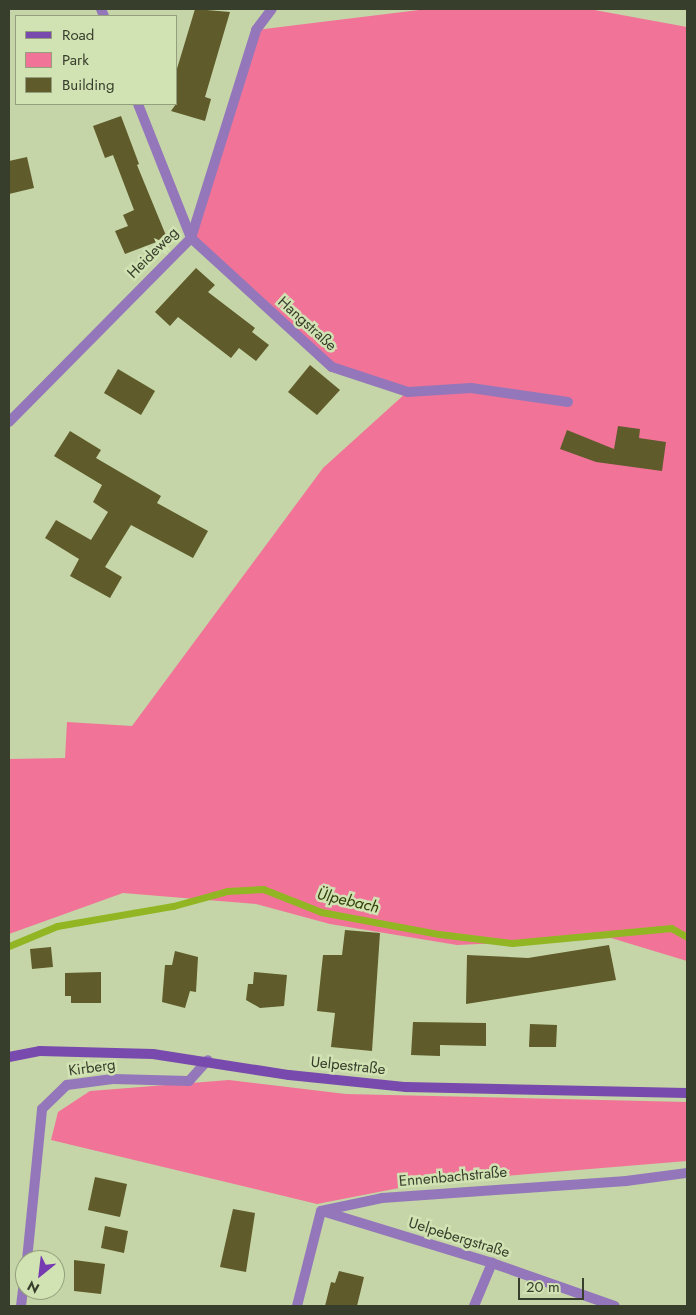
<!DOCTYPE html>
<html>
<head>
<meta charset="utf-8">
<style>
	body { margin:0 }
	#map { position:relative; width:696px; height:1315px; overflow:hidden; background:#c5d5a7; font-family:Jost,sans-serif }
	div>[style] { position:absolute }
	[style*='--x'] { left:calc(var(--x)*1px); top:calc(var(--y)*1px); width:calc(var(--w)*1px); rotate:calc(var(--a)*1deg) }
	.green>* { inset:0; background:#f17498 }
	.stream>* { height:7px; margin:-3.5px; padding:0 3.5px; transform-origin:3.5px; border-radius:3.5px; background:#92b623 }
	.building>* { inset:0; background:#5f5b2b }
	.minor>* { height:10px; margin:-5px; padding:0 5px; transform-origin:5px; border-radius:5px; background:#9477ba }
	.secondary>* { height:10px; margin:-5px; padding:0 5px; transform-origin:5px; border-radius:5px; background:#794aad }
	span { translate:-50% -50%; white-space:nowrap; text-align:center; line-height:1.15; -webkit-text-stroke:5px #d1e2b3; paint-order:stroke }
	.street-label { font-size:15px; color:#383e2c }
	.water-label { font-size:16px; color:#313f06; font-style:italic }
	.frame { position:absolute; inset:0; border:10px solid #383e2c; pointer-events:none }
	.legend { position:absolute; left:15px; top:15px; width:162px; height:90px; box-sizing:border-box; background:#d1e2b3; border:1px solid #94a07d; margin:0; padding:6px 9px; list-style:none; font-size:15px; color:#383e2c }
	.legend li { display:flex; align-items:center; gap:10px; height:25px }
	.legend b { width:25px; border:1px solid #94a07d }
	.north { position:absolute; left:15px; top:1250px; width:50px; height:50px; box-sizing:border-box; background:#d1e2b3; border:1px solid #94a07d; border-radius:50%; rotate:209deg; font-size:14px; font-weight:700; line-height:20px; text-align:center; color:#383e2c }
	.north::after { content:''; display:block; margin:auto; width:18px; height:22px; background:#763bb1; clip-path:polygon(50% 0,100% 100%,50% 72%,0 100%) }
	.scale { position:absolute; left:518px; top:1278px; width:66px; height:22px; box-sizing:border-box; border:2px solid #383e2c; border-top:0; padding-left:6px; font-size:15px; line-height:18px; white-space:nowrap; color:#383e2c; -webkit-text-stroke:4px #d1e2b3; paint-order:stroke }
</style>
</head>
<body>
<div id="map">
	<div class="green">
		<i style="clip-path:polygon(427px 9px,589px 9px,687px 27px,687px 961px,611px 938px,457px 945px,330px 924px,256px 904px,123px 893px,9px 934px,9px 759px,65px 758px,67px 722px,132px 726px,323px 468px,407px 392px,332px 367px,191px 238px,256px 30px)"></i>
		<i style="clip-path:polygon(229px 1080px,346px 1094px,687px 1102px,687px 1161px,430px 1182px,317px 1204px,51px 1140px,58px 1112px,90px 1091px)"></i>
	</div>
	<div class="stream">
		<i style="--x:9;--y:946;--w:52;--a:-22.6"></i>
		<i style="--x:57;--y:926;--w:118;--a:-9.8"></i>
		<i style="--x:173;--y:906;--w:56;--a:-15.5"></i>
		<i style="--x:227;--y:891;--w:36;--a:-3"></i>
		<i style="--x:263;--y:889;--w:62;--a:21.6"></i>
		<i style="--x:321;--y:912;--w:120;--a:10.6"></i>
		<i style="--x:439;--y:934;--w:74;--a:7"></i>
		<i style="--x:512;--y:943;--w:160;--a:-5.4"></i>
		<i style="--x:671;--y:928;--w:18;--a:29"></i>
	</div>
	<div class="building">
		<i style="clip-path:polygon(195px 9px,230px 12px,205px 97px,211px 99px,205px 121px,171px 111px,176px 104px,176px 72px)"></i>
		<i style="clip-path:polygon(121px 116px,139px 164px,137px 165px,167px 238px,125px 254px,115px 231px,128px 226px,123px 215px,134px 210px,113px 155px,105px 158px,93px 126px)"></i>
		<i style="clip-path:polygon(27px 157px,34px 188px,9px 194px,9px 161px)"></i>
		<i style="clip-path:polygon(196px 268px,215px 285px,208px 292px,255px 328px,252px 332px,269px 345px,256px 361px,239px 348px,231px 358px,178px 317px,170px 326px,155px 312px)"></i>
		<i style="clip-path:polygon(310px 365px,340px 390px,317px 415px,288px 392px)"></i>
		<i style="clip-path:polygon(118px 369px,155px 391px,141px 415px,104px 393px)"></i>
		<i style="clip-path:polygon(618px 426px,640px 429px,639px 438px,666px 442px,662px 471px,596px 462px,560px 449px,567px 430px,614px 449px)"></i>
		<i style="clip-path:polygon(70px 431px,101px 450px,96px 458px,161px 496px,157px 503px,208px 531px,193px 558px,131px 525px,105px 567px,122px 577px,110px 598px,70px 576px,79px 559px,45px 538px,56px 520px,91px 540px,108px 512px,93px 502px,102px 485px,54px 456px)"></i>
		<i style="clip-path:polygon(345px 930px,380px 933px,372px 1051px,331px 1047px,335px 1013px,317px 1011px,323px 955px,342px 955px)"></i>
		<i style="clip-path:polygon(609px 945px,616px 980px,466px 1004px,467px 955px,528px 958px)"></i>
		<i style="clip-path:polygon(51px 947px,53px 967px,32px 969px,30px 949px)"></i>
		<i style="clip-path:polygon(175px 951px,198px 957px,196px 992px,190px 991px,185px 1008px,162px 1002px,165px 965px,172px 965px)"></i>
		<i style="clip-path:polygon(101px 972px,101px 1003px,71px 1003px,71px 996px,65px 996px,65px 973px)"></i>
		<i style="clip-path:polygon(254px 972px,287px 975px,284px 1006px,260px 1008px,246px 1000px,248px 984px,253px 984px)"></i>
		<i style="clip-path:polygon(413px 1022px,486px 1023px,486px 1046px,440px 1045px,440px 1056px,411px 1055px)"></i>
		<i style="clip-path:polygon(530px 1024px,557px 1025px,556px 1047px,529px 1047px)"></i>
		<i style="clip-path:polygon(95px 1177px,127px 1184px,120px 1217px,88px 1210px)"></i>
		<i style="clip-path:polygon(233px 1209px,255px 1213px,246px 1272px,220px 1267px)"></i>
		<i style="clip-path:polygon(105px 1226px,128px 1231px,124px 1253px,101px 1248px)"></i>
		<i style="clip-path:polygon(74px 1260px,105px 1264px,101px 1294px,74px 1291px)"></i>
		<i style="clip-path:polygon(339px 1271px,364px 1277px,357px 1306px,325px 1306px,331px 1282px,335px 1283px)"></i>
	</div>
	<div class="minor">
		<i style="--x:101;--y:9;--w:8;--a:67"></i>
		<i style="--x:138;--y:104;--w:144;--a:68.4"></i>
		<i style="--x:191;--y:238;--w:191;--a:42.5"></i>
		<i style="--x:332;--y:367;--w:80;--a:18.2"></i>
		<i style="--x:408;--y:392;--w:63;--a:-3.6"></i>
		<i style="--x:471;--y:388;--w:98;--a:8.2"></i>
		<i style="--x:9;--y:422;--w:259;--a:-45.3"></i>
		<i style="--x:191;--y:238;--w:218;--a:-72.6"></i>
		<i style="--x:256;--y:30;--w:26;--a:-53"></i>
		<i style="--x:321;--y:1211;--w:62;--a:-12"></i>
		<i style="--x:382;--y:1198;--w:245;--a:-4"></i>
		<i style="--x:626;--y:1181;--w:62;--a:-7.5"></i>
		<i style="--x:322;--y:1211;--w:178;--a:17"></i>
		<i style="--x:492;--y:1263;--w:130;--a:19.3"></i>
		<i style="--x:27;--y:1260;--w:152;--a:-84.3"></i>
		<i style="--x:42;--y:1109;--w:35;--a:-44"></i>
		<i style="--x:67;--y:1085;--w:46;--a:-7.4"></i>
		<i style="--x:113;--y:1079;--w:76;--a:1.5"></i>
		<i style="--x:189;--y:1081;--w:28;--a:-48"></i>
		<i style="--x:21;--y:1306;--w:33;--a:-83"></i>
		<i style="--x:297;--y:1306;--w:98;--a:-75.8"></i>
		<i style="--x:474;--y:1306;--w:47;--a:-67.3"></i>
	</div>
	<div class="secondary">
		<i style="--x:9;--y:1057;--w:32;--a:-11"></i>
		<i style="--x:40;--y:1051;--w:113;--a:1.5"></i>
		<i style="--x:153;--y:1054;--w:138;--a:8.8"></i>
		<i style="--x:289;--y:1075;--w:118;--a:5.9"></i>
		<i style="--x:406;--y:1087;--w:281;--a:1.2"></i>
	</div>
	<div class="street-label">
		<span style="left:153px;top:253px;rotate:-45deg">Heideweg</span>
		<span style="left:307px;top:324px;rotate:42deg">Hangstraße</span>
		<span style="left:348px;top:1066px;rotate:6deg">Uelpestraße</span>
		<span style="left:92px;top:1068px;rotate:-8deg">Kirberg</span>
		<span style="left:453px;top:1177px;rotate:-5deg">Ennenbachstraße</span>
		<span style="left:459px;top:1238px;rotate:17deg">Uelpebergstraße</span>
	</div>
	<div class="water-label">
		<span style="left:348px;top:901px;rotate:13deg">Ülpebach</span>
	</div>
	<div class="frame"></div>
	<ul class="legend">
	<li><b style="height:6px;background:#794aad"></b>Road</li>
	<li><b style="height:14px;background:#f17498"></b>Park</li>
	<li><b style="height:14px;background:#5f5b2b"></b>Building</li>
	</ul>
	<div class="north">N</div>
	<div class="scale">20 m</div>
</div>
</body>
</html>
